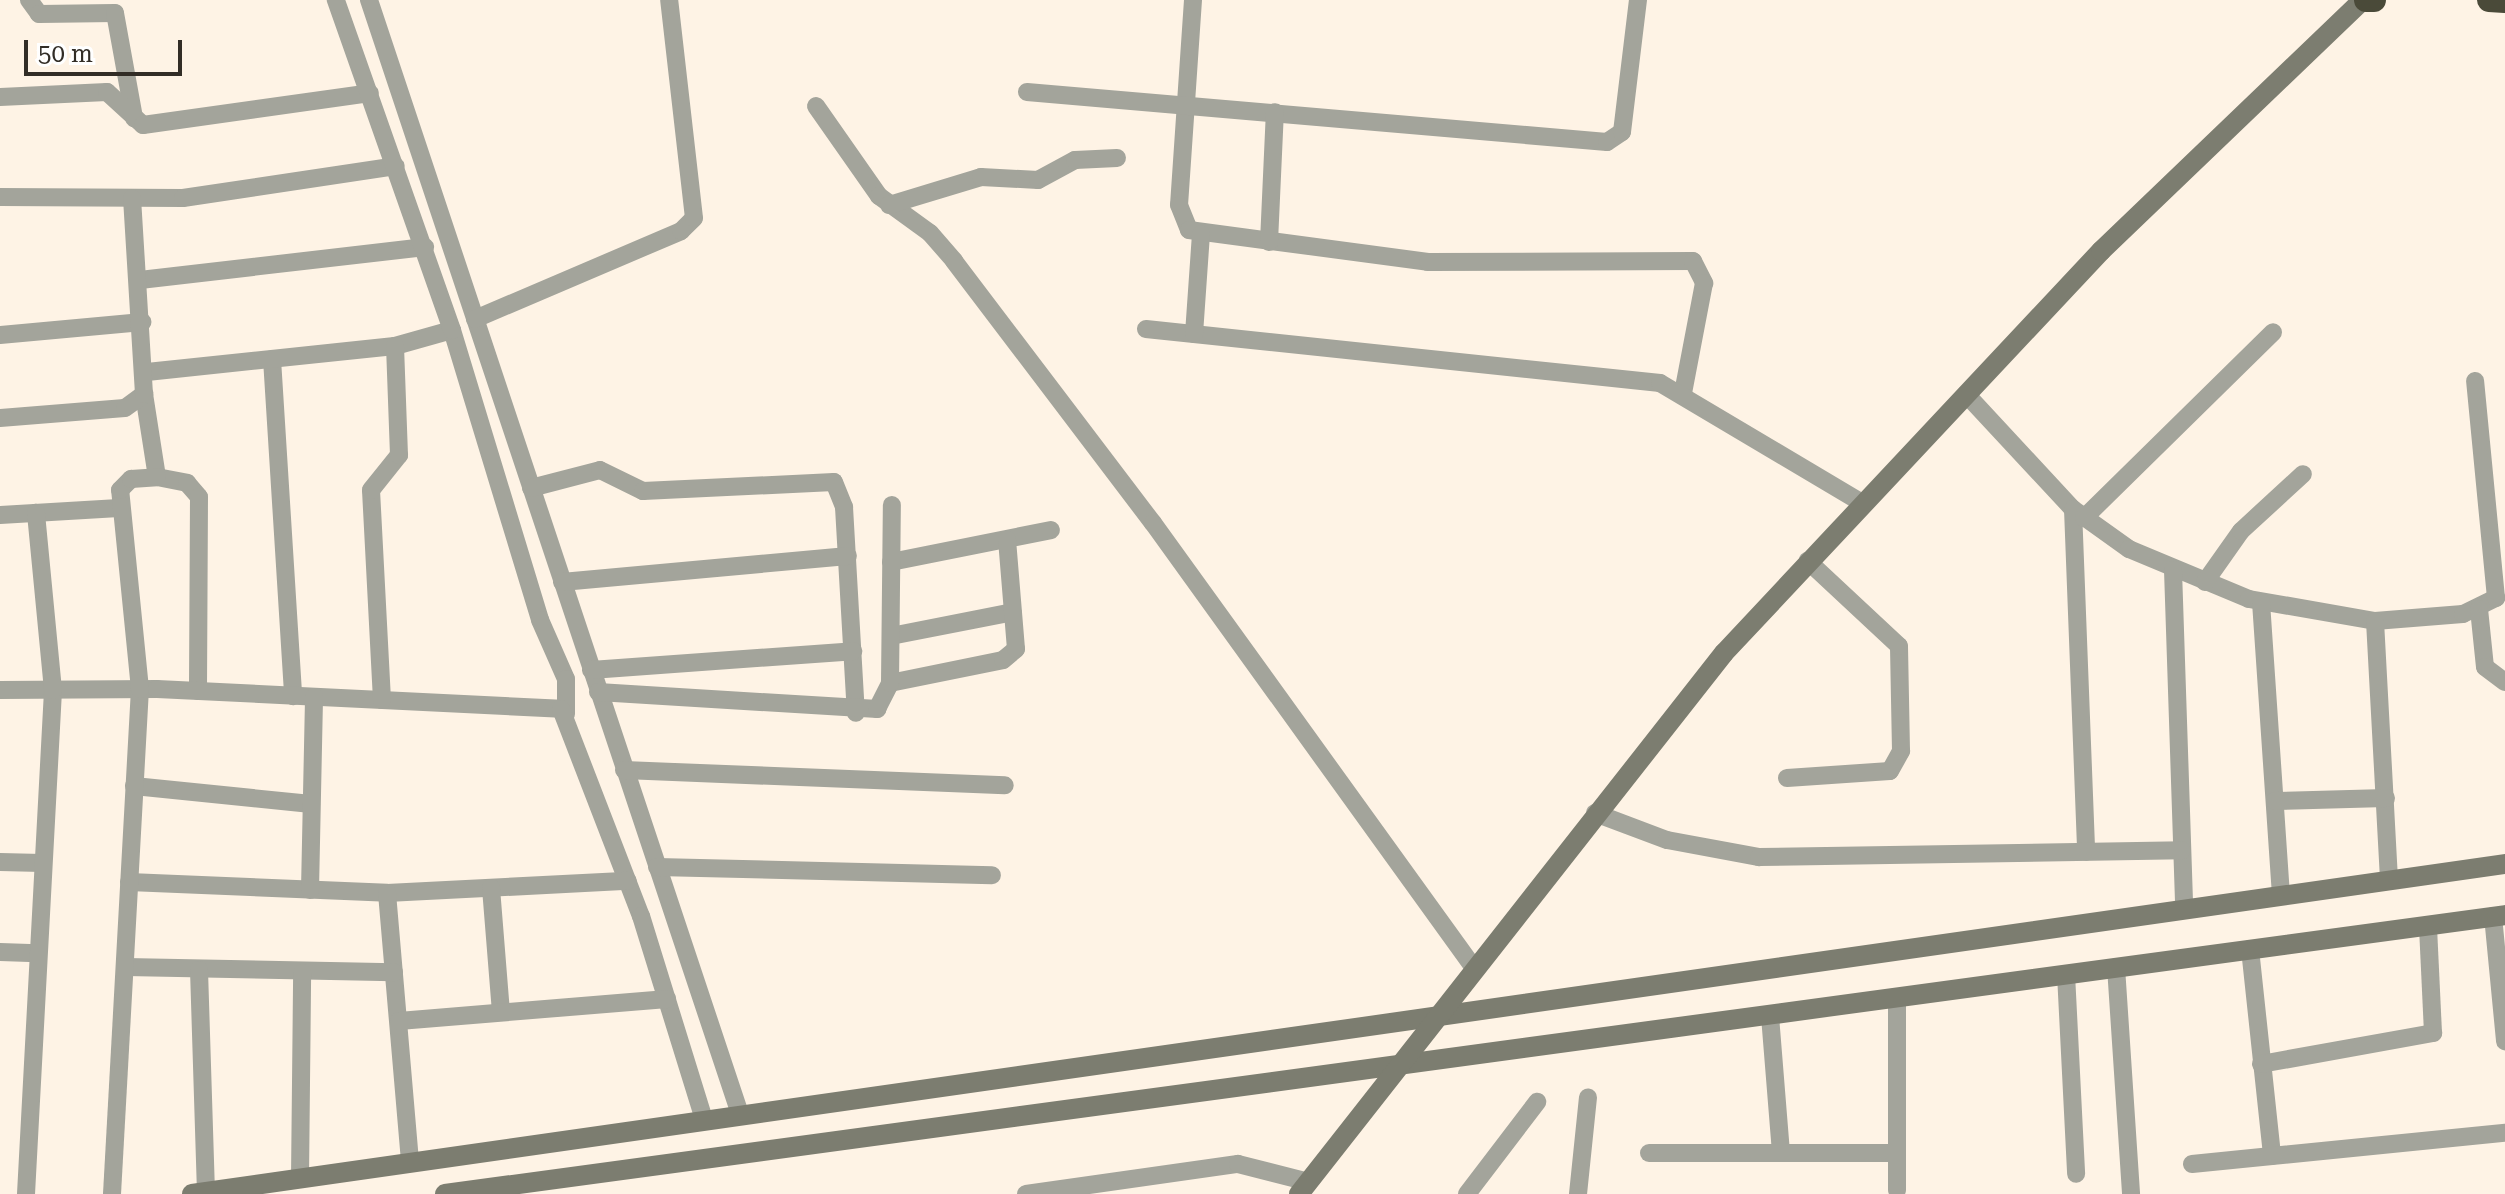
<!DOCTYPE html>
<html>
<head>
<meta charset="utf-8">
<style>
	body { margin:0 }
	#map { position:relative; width:2505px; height:1194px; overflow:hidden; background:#fef3e5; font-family:"Roboto Serif",serif }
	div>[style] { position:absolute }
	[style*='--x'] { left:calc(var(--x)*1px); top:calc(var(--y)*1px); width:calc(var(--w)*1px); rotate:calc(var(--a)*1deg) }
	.street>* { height:18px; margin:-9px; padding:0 9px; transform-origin:9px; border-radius:9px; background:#a3a49b }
	.secondary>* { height:20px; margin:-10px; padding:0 10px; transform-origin:10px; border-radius:10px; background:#7c7d70 }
	.highway>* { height:24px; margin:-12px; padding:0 12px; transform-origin:12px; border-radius:12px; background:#4a4a39 }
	span { translate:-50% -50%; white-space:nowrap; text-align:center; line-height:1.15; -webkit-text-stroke:8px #fff; paint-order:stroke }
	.scale { position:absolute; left:24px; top:40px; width:158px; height:36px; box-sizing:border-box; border:4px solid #322d26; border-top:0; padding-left:10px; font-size:24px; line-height:28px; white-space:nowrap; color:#322d26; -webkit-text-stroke:6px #fff; paint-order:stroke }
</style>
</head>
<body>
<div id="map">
	<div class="street">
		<i style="--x:29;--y:0;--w:17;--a:54"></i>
		<i style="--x:39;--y:14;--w:76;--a:-0.8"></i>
		<i style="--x:115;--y:13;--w:107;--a:79.7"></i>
		<i style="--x:369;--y:0;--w:1174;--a:71.58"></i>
		<i style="--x:1193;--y:0;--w:205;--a:93.9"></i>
		<i style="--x:1179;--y:205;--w:27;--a:68"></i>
		<i style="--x:1189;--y:230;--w:241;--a:7.6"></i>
		<i style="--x:1428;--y:262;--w:265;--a:-0.2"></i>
		<i style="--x:1693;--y:261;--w:25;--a:63"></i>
		<i style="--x:1704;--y:283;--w:112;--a:100.8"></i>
		<i style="--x:1027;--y:92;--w:582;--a:4.93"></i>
		<i style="--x:1607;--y:142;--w:18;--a:-34"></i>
		<i style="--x:1622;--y:132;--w:133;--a:-83.1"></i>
		<i style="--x:0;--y:97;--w:107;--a:-2.7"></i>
		<i style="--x:107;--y:92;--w:49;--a:42.5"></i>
		<i style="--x:143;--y:125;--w:229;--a:-8"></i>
		<i style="--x:816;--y:106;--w:110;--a:55"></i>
		<i style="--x:879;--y:196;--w:63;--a:36"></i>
		<i style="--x:930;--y:233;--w:37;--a:49"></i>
		<i style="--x:954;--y:261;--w:329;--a:52.8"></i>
		<i style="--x:1153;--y:523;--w:549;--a:54.2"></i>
		<i style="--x:0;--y:197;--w:183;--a:0.3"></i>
		<i style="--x:183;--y:198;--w:215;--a:-8.5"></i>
		<i style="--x:889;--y:205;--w:96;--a:-16.9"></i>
		<i style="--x:981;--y:177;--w:57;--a:3"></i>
		<i style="--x:1038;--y:180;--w:42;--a:-28.4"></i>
		<i style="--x:1075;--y:160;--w:42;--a:-2.7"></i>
		<i style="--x:1269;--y:242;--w:130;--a:-87.4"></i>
		<i style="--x:140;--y:280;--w:287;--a:-6.6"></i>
		<i style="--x:475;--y:319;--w:224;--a:-23.1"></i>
		<i style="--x:681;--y:231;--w:18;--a:-45"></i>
		<i style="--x:694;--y:218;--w:219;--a:-96.5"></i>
		<i style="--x:1146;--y:329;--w:517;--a:6"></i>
		<i style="--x:1660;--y:383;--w:235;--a:30.7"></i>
		<i style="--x:452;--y:330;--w:303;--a:73.1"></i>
		<i style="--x:540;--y:620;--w:64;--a:66.2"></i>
		<i style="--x:566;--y:679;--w:35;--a:90"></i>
		<i style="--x:1194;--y:334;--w:100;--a:-86"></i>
		<i style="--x:0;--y:335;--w:143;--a:-5.2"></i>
		<i style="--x:272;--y:359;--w:338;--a:86.4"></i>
		<i style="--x:147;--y:372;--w:249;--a:-6"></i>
		<i style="--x:395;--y:346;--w:59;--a:-15.7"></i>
		<i style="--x:452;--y:330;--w:350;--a:-109.4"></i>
		<i style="--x:144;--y:394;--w:84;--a:81.1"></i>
		<i style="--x:157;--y:477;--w:31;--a:11"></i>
		<i style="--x:187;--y:483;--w:18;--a:49"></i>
		<i style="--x:199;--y:497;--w:194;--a:90.3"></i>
		<i style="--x:1966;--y:394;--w:157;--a:47.1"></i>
		<i style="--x:2073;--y:509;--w:69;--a:35.5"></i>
		<i style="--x:2129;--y:549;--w:130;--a:22.6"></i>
		<i style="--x:2249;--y:599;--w:128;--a:9.9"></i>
		<i style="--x:2375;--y:621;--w:88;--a:-4.5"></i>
		<i style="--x:2463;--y:614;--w:37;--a:-26"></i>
		<i style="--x:2496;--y:598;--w:218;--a:-95.5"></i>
		<i style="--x:0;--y:418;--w:125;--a:-4.6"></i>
		<i style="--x:125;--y:408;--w:24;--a:-36"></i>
		<i style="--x:144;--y:394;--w:196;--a:-93.5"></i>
		<i style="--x:531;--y:488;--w:71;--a:-14.6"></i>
		<i style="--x:600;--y:470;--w:48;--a:26"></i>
		<i style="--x:643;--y:491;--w:191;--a:-2.7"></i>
		<i style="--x:834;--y:482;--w:27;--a:68"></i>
		<i style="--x:844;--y:507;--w:206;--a:86.7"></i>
		<i style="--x:2073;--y:509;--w:343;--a:87.8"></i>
		<i style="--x:0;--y:515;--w:119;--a:-3.4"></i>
		<i style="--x:2084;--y:518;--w:265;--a:-44.5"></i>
		<i style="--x:891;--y:562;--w:163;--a:-11.3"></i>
		<i style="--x:2173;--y:570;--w:339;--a:88.1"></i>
		<i style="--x:562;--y:582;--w:287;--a:-5.2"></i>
		<i style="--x:2205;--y:582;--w:62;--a:-54.8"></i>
		<i style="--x:2241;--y:531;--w:84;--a:-42.6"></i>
		<i style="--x:2261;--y:602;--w:292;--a:86.1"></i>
		<i style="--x:2479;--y:609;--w:58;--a:84.1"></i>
		<i style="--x:2485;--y:667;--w:25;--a:37"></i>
		<i style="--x:2375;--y:621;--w:258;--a:86.9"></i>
		<i style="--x:891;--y:636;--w:124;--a:-11.1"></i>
		<i style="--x:591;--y:670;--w:263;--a:-4.1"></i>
		<i style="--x:890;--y:683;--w:115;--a:-11.5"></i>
		<i style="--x:1003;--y:660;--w:17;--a:-40"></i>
		<i style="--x:1016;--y:649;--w:110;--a:-94.7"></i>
		<i style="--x:0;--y:690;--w:157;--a:-0.4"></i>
		<i style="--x:157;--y:689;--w:404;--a:2.8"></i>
		<i style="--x:561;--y:709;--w:222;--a:68.9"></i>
		<i style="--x:641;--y:916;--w:214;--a:72.8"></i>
		<i style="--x:598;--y:692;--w:280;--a:3.5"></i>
		<i style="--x:877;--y:709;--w:29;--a:-63"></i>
		<i style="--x:890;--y:683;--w:178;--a:-89.4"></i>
		<i style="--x:382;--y:700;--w:210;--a:-93"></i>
		<i style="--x:371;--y:490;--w:45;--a:-51.3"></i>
		<i style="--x:399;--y:455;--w:109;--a:-92.1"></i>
		<i style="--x:624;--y:770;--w:381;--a:2.3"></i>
		<i style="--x:1787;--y:778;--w:103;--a:-3.9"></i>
		<i style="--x:1890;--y:771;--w:23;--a:-61"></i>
		<i style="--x:1901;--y:751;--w:105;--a:-91.1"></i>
		<i style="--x:1899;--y:646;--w:125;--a:-137"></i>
		<i style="--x:134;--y:786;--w:178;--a:5.8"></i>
		<i style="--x:2275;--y:801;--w:111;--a:-1.5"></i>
		<i style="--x:1595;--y:813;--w:77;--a:20.6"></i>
		<i style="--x:1667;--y:840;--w:94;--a:10.5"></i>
		<i style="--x:1759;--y:857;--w:423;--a:-0.9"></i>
		<i style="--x:0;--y:862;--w:42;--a:1.4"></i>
		<i style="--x:657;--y:867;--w:335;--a:1.4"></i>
		<i style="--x:129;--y:882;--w:258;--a:2.4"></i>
		<i style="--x:387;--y:893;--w:241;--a:-2.9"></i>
		<i style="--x:491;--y:888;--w:124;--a:85.4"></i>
		<i style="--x:310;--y:890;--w:193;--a:-88.8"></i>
		<i style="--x:387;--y:893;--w:270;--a:85.1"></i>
		<i style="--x:2493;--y:916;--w:126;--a:84.5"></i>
		<i style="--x:2250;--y:949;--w:208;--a:83.9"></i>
		<i style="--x:0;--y:952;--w:37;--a:2"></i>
		<i style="--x:126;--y:967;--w:268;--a:1.1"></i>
		<i style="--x:2116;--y:967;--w:227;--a:86.2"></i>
		<i style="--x:199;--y:970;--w:222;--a:88.2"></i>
		<i style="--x:2066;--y:974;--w:200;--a:87.1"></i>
		<i style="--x:1770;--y:1016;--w:137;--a:85.4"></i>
		<i style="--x:399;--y:1021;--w:269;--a:-4.7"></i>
		<i style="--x:2261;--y:1064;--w:175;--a:-10.2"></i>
		<i style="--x:2433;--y:1033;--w:108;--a:-92.7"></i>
		<i style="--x:1649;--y:1153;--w:248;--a:0"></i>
		<i style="--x:2192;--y:1164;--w:315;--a:-5.7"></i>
		<i style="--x:300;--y:1178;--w:205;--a:-89.4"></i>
		<i style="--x:1897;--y:1190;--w:192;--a:-90"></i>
		<i style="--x:26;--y:1194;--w:505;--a:-86.93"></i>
		<i style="--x:53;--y:690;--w:178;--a:-95.5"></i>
		<i style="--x:112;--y:1194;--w:506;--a:-86.83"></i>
		<i style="--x:140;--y:689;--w:200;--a:-95.7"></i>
		<i style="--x:120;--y:490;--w:16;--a:-45"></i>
		<i style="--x:131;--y:479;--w:26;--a:-4"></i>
		<i style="--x:1026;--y:1194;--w:214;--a:-8.1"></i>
		<i style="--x:1238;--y:1164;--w:73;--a:14.2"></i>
		<i style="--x:1467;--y:1194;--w:116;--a:-52.7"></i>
		<i style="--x:1578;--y:1194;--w:97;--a:-84.1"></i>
	</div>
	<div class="secondary">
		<i style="--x:192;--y:1194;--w:2336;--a:-8.12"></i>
		<i style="--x:445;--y:1194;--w:2079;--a:-7.71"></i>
		<i style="--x:1299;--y:1194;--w:688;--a:-51.85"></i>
		<i style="--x:1724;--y:653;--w:551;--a:-46.84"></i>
		<i style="--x:2101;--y:251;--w:363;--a:-43.8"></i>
	</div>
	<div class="highway">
		<i style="--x:2366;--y:0;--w:8;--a:0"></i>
		<i style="--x:2489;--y:0;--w:16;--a:4"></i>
	</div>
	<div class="scale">50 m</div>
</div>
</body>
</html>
